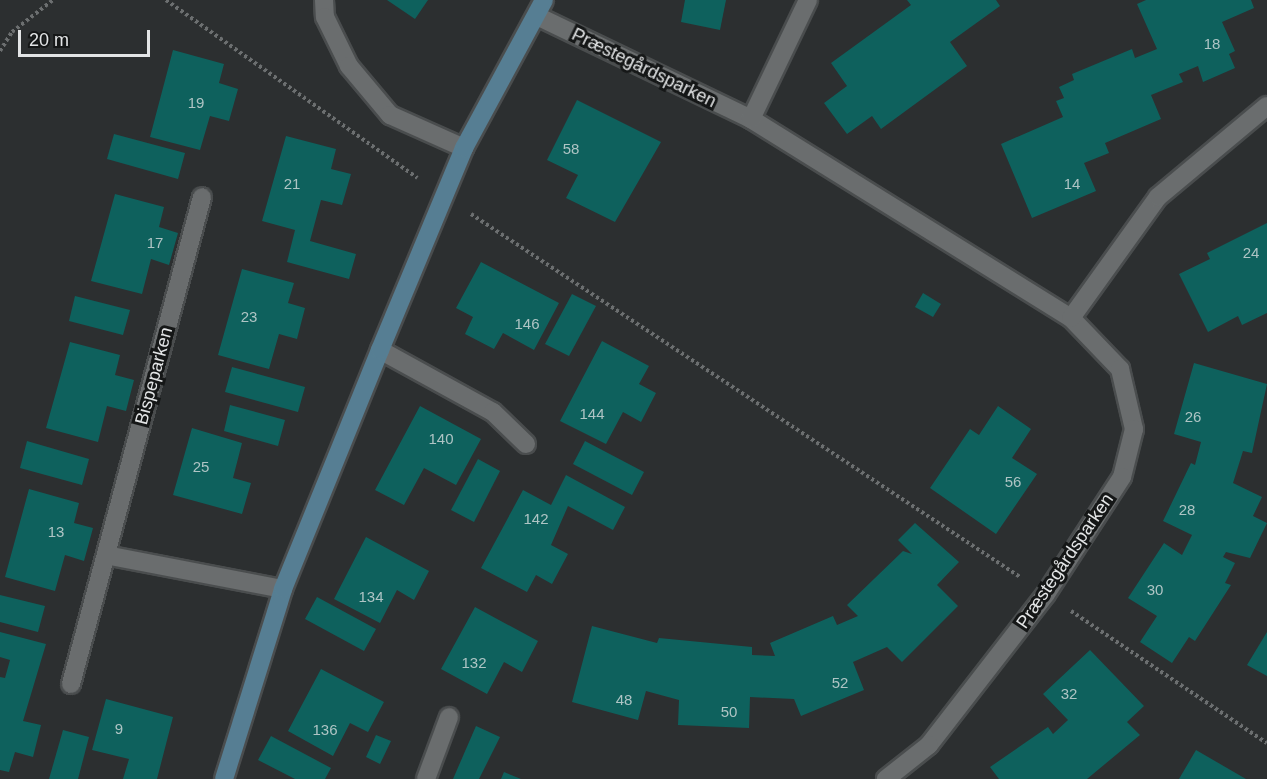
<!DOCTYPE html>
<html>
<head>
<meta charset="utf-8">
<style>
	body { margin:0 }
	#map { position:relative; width:1267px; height:779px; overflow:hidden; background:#2c2f30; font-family:Arial,sans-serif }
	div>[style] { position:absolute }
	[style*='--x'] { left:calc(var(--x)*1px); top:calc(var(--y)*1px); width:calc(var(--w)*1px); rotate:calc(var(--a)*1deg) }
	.building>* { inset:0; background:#0e615d }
	.path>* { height:4px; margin-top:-2px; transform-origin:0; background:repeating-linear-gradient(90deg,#6c6f70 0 3px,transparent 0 6px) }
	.roads { filter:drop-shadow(2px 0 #4a4d4e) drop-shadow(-2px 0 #4a4d4e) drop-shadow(0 2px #4a4d4e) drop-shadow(0 -2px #4a4d4e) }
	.street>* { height:18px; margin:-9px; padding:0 9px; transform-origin:9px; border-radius:9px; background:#6a6d6e }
	.secondary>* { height:18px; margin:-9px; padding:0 9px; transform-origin:9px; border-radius:9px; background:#567e93 }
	span { translate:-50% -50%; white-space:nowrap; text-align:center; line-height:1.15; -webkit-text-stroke:6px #151717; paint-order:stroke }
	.number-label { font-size:15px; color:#aec4c4 }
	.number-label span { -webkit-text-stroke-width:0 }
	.street-label { font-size:18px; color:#e3e5e6 }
	.scale { position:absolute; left:18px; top:30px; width:132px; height:27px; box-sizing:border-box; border:3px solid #e3e5e6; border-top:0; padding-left:8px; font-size:18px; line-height:21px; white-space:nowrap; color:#e3e5e6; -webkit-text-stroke:4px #151717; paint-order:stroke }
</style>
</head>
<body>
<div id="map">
	<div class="building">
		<i style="clip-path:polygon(387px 0,428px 0,415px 19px)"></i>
		<i style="clip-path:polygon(685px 0,726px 0,720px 30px,681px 22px)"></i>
		<i style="clip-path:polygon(907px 0,996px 0,1000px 6px,950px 42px,967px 66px,881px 129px,872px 116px,847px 134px,824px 103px,847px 86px,831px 63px,911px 5px)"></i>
		<i style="clip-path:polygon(1146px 0,1251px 0,1254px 8px,1222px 22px,1235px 51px,1229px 54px,1235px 68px,1203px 82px,1198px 66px,1179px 74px,1183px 82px,1151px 95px,1161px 119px,1105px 143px,1109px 153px,1084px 163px,1096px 191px,1032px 218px,1001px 144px,1063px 117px,1056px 101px,1064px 98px,1059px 87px,1074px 80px,1072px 74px,1132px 49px,1135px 58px,1157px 49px,1137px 4px)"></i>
		<i style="clip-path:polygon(173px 50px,224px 64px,219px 83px,238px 89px,229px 121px,210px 116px,200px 150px,150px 137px)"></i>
		<i style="clip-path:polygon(577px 100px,661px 142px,615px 222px,566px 198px,578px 175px,547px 160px)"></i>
		<i style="clip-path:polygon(114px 134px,185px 153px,178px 179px,107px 159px)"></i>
		<i style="clip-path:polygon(286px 136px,336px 149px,331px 169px,351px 174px,342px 205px,321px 200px,310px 241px,356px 254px,349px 279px,287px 262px,295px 230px,262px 221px)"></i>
		<i style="clip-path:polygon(115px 194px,164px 207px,159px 227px,178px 233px,169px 265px,151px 259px,142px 294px,91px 281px)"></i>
		<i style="clip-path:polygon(1267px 223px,1267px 313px,1242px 325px,1238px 316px,1208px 332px,1179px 274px,1210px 259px,1207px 253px)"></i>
		<i style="clip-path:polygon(481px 262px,559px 303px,534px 350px,503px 333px,494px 349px,465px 334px,473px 317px,456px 308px)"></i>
		<i style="clip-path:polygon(242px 269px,294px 283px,288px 303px,305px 308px,297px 339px,279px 334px,269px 369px,218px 355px)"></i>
		<i style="clip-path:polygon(923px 293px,941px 304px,933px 317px,915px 307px)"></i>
		<i style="clip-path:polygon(572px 294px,596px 306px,569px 356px,545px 344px)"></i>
		<i style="clip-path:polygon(75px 296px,130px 310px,123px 335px,69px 321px)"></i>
		<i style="clip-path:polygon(602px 341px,649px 366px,639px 384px,656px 393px,641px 422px,623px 412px,606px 444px,560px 421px)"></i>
		<i style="clip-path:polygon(70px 342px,120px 355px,115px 375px,134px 380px,126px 411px,107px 406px,98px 442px,46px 428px)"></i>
		<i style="clip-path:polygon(1194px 363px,1267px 384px,1252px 453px,1243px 451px,1233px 483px,1262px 497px,1253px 516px,1267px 523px,1250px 558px,1226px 552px,1223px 557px,1235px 563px,1225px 583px,1231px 585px,1195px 641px,1189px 637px,1172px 663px,1140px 642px,1157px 616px,1128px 598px,1164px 543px,1182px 555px,1192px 535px,1163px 521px,1191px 463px,1195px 465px,1201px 442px,1174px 434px)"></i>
		<i style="clip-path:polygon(232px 367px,305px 387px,298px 412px,225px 392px)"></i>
		<i style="clip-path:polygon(230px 405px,285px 420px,278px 446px,224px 431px)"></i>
		<i style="clip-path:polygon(420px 406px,481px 439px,456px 485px,424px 468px,404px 505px,375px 490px)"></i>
		<i style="clip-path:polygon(998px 406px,1031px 429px,1012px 458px,1037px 474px,996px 534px,930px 488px,970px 429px,979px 435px)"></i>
		<i style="clip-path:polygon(192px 428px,242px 443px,233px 478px,251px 483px,242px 514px,173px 495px)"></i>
		<i style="clip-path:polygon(27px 441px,89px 459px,82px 485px,20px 468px)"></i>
		<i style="clip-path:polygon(585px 441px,644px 472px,632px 495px,573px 464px)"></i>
		<i style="clip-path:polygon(478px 459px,500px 471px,474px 522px,451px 510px)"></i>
		<i style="clip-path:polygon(566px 475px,625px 507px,613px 530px,568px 506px,551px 545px,568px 554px,552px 584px,536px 575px,527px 592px,481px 568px,523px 490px,551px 505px)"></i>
		<i style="clip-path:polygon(29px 489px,79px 503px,74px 523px,93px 528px,84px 561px,65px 555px,55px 591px,5px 577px)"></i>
		<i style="clip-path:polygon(915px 523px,959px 562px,937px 585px,958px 606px,902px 662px,887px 647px,853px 662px,864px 690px,801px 716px,794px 699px,750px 697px,749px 728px,678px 725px,679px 700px,646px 691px,638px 720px,572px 702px,592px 626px,657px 643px,659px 638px,752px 647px,752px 655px,775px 656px,770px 643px,833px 616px,837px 625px,858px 616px,847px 605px,903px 551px,912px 554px,898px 540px)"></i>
		<i style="clip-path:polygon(366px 537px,429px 571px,414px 600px,397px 590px,380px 623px,334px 599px)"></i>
		<i style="clip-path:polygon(0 595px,45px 606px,38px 632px,0 622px)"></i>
		<i style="clip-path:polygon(317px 597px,376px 629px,364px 651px,305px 619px)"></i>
		<i style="clip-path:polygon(475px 607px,538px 641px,522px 672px,504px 662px,487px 694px,441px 669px)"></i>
		<i style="clip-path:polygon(0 632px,46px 644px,23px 721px,41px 725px,33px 757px,15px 752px,9px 772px,0 770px,0 677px,5px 678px,10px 660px,0 657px)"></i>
		<i style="clip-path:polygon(1267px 632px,1267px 676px,1247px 665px)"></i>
		<i style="clip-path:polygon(1090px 650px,1144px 706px,1127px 722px,1140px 735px,1087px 779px,999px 779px,990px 767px,1048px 727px,1053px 734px,1068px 720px,1043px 694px)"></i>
		<i style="clip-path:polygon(321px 669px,384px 702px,368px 732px,350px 723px,333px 756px,288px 731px)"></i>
		<i style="clip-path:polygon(106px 699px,173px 717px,157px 779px,123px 779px,129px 759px,92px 750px)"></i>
		<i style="clip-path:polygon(476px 726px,500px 737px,479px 779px,453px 779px)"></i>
		<i style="clip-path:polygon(63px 730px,89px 737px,78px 779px,49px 779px)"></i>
		<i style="clip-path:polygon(376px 735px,391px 741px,380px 764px,366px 757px)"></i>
		<i style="clip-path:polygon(271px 736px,331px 768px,325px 779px,295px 779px,258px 760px)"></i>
		<i style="clip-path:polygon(1196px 750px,1246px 779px,1179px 779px)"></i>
		<i style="clip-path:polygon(504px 772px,521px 779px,501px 779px)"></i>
	</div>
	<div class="path">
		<i style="--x:166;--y:0;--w:308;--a:35.3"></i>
		<i style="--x:0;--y:51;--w:22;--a:-58"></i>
		<i style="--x:12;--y:32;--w:52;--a:-38"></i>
		<i style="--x:471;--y:214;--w:658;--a:33.47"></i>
		<i style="--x:1071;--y:611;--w:236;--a:34"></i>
	</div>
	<div class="roads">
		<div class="street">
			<i style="--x:324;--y:0;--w:17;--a:87"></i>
			<i style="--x:325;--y:17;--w:55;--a:63.9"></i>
			<i style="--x:349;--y:66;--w:64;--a:50.1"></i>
			<i style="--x:390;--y:115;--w:81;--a:24"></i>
			<i style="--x:537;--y:16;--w:237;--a:25.7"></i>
			<i style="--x:751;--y:119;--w:377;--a:31.9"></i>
			<i style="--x:1071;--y:318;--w:71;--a:46.1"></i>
			<i style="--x:1120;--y:369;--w:62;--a:76.9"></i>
			<i style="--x:1134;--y:429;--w:49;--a:104"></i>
			<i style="--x:1122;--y:477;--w:140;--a:123"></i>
			<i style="--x:1046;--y:594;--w:191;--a:127.8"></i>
			<i style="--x:929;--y:745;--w:55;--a:141.7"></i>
			<i style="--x:751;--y:119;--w:132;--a:-64.4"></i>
			<i style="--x:1071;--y:318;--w:149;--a:-54.3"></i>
			<i style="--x:1158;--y:197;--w:142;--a:-39.9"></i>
			<i style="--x:380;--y:350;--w:129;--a:28.8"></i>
			<i style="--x:493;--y:412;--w:46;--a:44.1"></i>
			<i style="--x:106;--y:555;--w:180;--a:10.9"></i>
			<i style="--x:71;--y:684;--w:504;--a:-74.94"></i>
			<i style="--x:426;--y:779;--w:66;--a:-69.6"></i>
		</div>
		<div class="secondary">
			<i style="--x:224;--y:779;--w:199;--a:-72.7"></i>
			<i style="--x:283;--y:589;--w:258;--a:-67.9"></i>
			<i style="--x:380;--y:350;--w:219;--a:-67.4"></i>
			<i style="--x:464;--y:148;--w:168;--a:-61.6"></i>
		</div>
	</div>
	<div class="number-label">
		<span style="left:1212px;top:44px">18</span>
		<span style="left:196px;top:103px">19</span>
		<span style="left:571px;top:149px">58</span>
		<span style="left:292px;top:184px">21</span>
		<span style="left:1072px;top:184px">14</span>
		<span style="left:155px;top:243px">17</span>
		<span style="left:1251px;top:253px">24</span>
		<span style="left:249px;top:317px">23</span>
		<span style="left:527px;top:324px">146</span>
		<span style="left:592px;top:414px">144</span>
		<span style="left:1193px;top:417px">26</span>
		<span style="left:441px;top:439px">140</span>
		<span style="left:201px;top:467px">25</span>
		<span style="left:1013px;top:482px">56</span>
		<span style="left:1187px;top:510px">28</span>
		<span style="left:536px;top:519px">142</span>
		<span style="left:56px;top:532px">13</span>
		<span style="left:1155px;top:590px">30</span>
		<span style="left:371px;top:597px">134</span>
		<span style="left:474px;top:663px">132</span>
		<span style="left:840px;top:683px">52</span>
		<span style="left:1069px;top:694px">32</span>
		<span style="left:624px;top:700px">48</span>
		<span style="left:729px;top:712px">50</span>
		<span style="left:119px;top:729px">9</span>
		<span style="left:325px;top:730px">136</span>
	</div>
	<div class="street-label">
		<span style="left:644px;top:68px;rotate:26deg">Præstegårdsparken</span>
		<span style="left:154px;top:376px;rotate:-75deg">Bispeparken</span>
		<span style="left:1065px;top:561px;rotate:-56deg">Præstegårdsparken</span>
	</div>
	<div class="scale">20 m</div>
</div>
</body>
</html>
